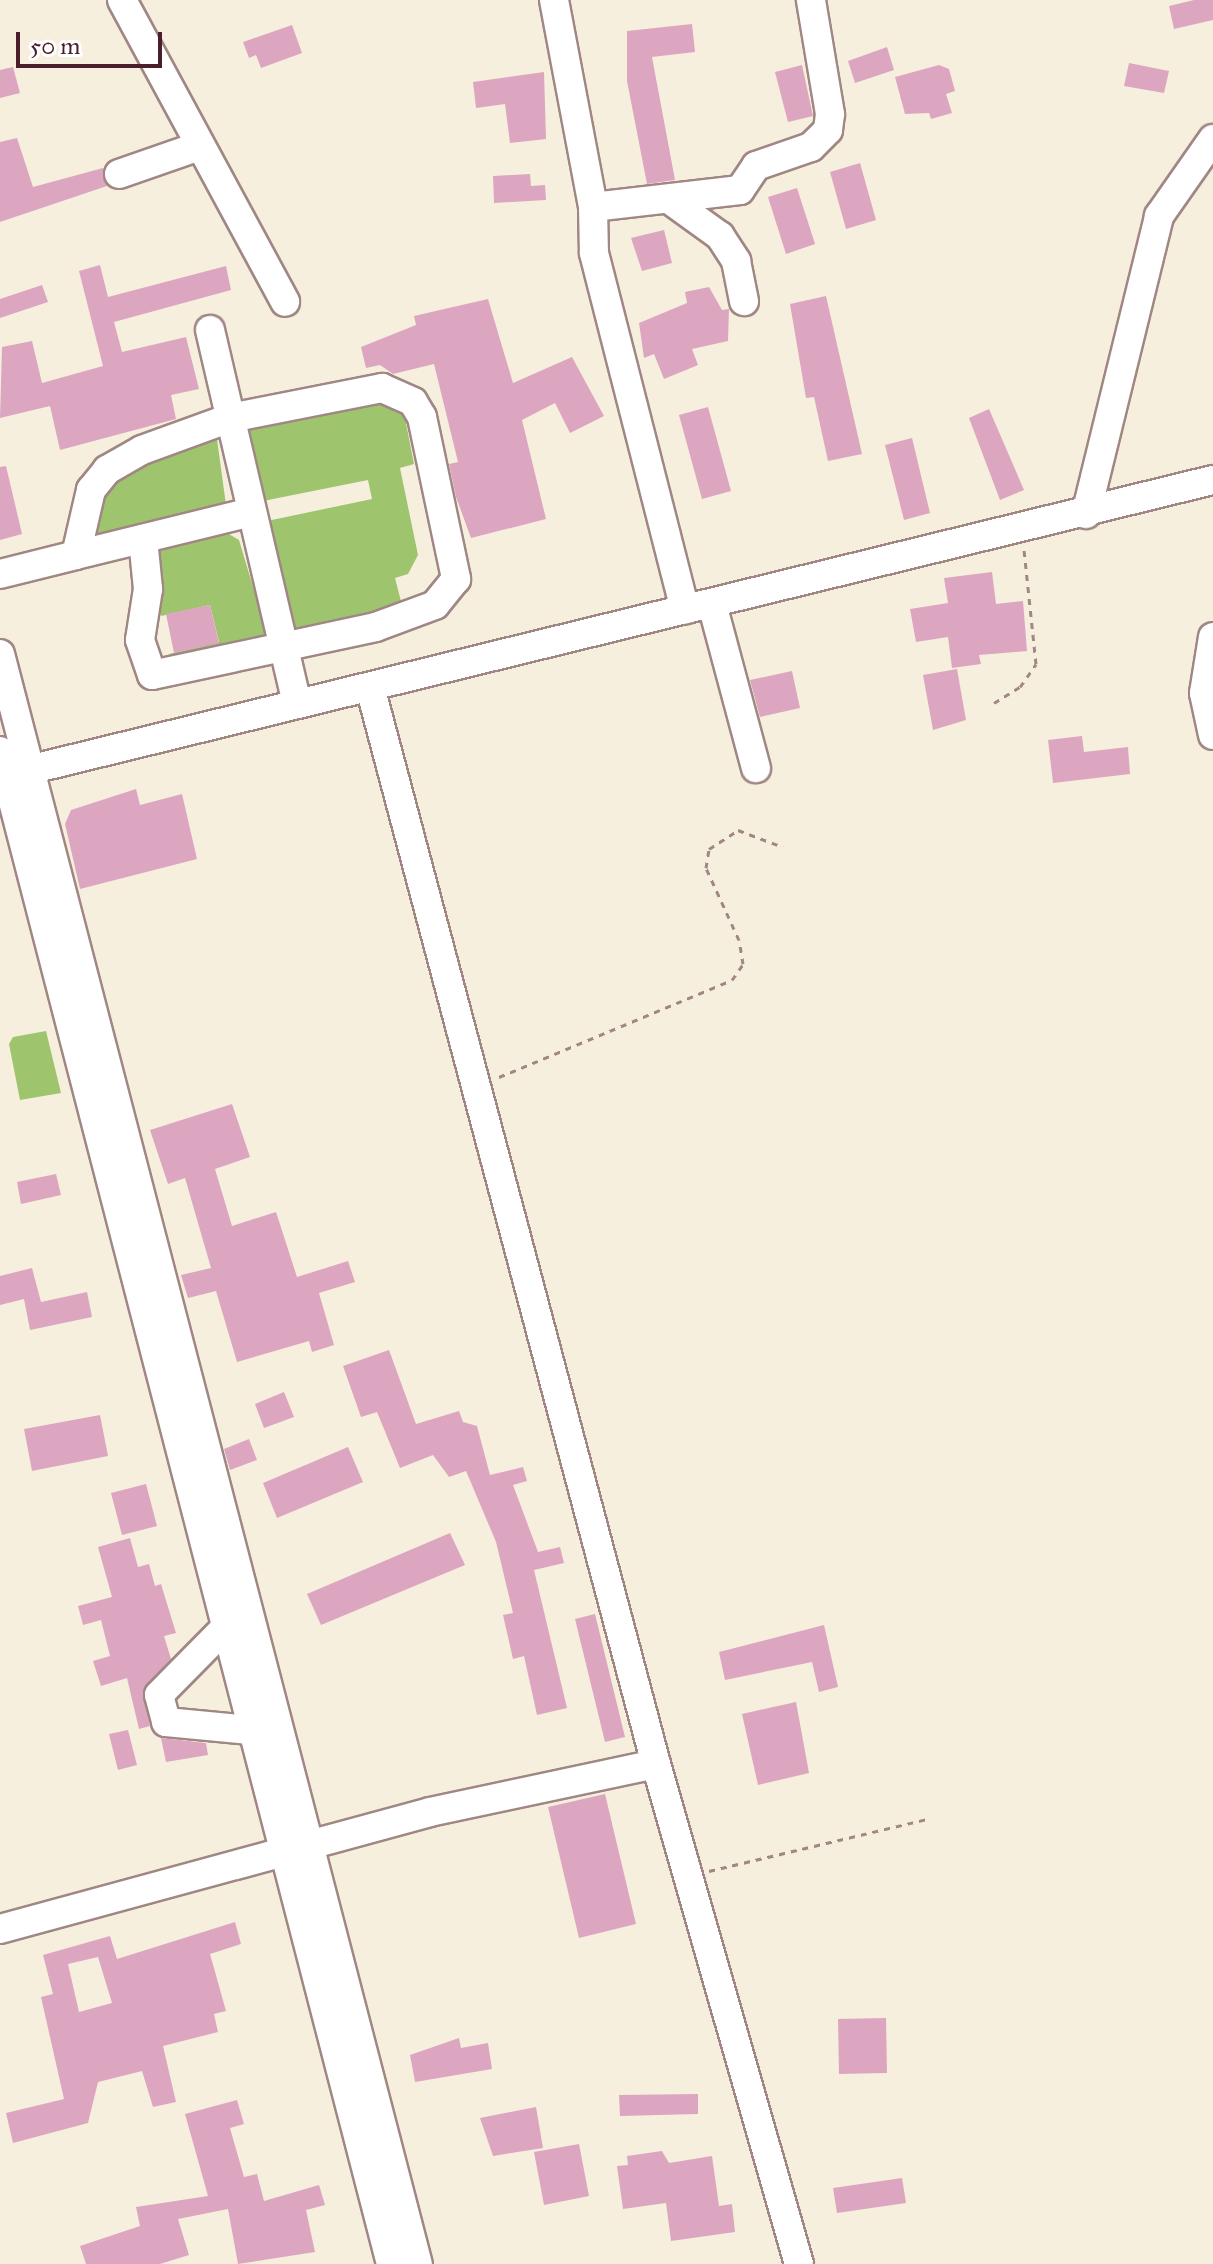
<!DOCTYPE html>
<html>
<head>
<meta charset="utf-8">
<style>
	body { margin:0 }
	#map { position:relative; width:1213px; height:2264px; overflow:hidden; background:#f6efde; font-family:"IM FELL Great Primer",serif }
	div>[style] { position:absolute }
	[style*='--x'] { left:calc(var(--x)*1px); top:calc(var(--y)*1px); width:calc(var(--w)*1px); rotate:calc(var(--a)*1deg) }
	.green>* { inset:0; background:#9fc46e }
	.building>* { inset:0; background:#dda6c0 }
	.path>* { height:3px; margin-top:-1.5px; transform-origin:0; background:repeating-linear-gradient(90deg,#a08784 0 6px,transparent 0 12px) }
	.roads { filter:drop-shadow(2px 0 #a08784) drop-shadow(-2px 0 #a08784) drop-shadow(0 2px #a08784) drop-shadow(0 -2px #a08784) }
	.minor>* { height:28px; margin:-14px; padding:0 14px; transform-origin:14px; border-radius:14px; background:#fff }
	span { translate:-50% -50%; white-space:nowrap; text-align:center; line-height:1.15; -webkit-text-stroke:6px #fff; paint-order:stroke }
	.scale { position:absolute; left:16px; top:32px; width:146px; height:36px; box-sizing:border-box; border:4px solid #4a1f2b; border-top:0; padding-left:10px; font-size:24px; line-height:28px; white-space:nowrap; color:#4a1f2b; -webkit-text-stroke:6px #fff; paint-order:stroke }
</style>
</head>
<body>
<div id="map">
	<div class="green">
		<i style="clip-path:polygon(387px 400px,404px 413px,414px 464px,400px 468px,418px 555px,408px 574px,395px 578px,403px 609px,296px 630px,284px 623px,267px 521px,372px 499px,368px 480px,263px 501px,245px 428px)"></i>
		<i style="clip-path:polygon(210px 434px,217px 439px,226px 505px,97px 541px,85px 529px,116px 475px)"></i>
		<i style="clip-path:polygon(222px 530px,239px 540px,268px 637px,172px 661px,169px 654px,219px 642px,210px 605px,161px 616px,150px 569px,156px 545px)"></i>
		<i style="clip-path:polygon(46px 1031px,61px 1093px,20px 1100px,9px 1044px,13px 1037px)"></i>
	</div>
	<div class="building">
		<i style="clip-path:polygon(1194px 0,1213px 0,1213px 20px,1174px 29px,1169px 6px)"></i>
		<i style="clip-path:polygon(692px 24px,695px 52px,652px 57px,675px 180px,647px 184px,627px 81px,627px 31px)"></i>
		<i style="clip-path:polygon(292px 25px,302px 53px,261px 68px,256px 55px,249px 58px,243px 42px)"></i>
		<i style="clip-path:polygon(887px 47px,894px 70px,855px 83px,848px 61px)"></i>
		<i style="clip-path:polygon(1129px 63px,1169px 71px,1164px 93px,1124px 86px)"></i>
		<i style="clip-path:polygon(802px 65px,813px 116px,788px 122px,775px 72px)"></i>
		<i style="clip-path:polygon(939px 65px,949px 69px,955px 91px,946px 94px,952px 113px,931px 119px,929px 113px,905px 114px,895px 77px)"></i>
		<i style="clip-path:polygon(13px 67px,20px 93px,0 98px,0 70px)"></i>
		<i style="clip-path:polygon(544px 72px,546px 139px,510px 143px,505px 104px,476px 108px,473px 82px)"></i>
		<i style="clip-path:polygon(17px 138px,33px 187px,103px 168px,107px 186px,0 222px,0 142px)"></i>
		<i style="clip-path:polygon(860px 163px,876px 220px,846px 229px,830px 172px)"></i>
		<i style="clip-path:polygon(530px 174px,531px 186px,545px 185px,546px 200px,494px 203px,493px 176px)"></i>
		<i style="clip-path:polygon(797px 188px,815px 244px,786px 254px,768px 197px)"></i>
		<i style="clip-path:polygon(664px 230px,672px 263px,642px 271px,631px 238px)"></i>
		<i style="clip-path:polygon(100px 265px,108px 297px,226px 266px,231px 290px,114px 322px,122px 352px,186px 337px,199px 389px,171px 395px,176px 419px,60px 450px,50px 406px,0 418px,2px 347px,32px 341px,42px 383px,103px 366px,79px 271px)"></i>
		<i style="clip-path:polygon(42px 285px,48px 302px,0 318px,0 299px)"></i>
		<i style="clip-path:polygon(709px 287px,722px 310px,729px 309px,728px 341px,692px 349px,698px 365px,664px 379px,654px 354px,644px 358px,639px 323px,687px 303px,685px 292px)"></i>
		<i style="clip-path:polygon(826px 296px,862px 454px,828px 461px,814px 397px,806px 398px,790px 304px)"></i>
		<i style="clip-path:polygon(488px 299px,513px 383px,572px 357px,604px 416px,570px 433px,555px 403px,522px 420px,546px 519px,471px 538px,456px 497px,449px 464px,458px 462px,434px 364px,393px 374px,380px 365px,366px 368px,361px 347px,416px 325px,414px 316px)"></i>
		<i style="clip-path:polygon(708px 407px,731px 491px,702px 499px,679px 415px)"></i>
		<i style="clip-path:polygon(989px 409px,1024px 490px,1000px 500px,969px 418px)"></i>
		<i style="clip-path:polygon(912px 438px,930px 513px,904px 520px,885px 445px)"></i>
		<i style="clip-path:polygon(6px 466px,22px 534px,0 540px,0 467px)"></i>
		<i style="clip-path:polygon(992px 572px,996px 604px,1023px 601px,1027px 651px,979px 655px,981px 664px,952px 668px,948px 637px,916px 642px,910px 609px,948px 603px,944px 578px)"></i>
		<i style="clip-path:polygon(210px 605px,219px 643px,174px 653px,166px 614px)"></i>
		<i style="clip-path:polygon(957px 669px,966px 720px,933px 730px,923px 675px)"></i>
		<i style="clip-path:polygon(792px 671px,800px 708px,760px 717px,750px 680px)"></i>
		<i style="clip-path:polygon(1082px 736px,1084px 752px,1128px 747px,1130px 774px,1053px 783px,1048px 740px)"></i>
		<i style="clip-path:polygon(136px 789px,140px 805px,182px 794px,197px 859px,80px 889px,65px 824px,71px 810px)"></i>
		<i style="clip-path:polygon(232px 1104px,250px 1157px,215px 1169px,232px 1226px,276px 1212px,297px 1277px,348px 1261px,355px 1282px,319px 1293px,334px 1345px,312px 1352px,309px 1341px,237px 1362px,216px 1291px,188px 1298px,181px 1275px,211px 1268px,185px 1178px,168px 1184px,150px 1130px)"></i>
		<i style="clip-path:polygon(56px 1174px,61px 1195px,21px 1204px,17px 1182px)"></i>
		<i style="clip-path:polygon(32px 1268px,41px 1302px,87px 1292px,92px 1317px,30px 1330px,24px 1299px,0 1305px,0 1276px)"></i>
		<i style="clip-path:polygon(389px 1350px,416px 1424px,459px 1411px,463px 1422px,477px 1426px,490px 1475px,523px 1467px,527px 1481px,513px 1485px,538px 1552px,560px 1547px,564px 1563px,534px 1570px,567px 1708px,537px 1715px,524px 1656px,513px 1659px,503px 1615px,513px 1613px,496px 1542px,466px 1471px,449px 1477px,433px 1455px,400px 1468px,377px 1412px,361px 1417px,343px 1366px)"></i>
		<i style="clip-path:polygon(284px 1392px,294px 1417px,264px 1428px,255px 1404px)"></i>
		<i style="clip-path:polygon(100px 1415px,108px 1456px,32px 1471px,24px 1429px)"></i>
		<i style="clip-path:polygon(249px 1439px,257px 1460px,230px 1470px,224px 1449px)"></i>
		<i style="clip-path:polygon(348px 1447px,363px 1482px,277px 1518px,263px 1483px)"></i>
		<i style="clip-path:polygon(146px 1484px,157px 1526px,122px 1535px,111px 1493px)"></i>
		<i style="clip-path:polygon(450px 1533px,465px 1565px,321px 1625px,307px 1594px)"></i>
		<i style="clip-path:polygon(130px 1538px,138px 1567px,149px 1564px,155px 1586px,161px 1584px,176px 1633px,164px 1636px,171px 1659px,143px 1690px,150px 1726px,139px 1729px,127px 1678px,101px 1686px,93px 1661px,110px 1656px,101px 1620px,83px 1625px,78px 1606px,112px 1597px,98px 1547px)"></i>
		<i style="clip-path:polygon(595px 1614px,625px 1737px,605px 1742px,575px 1619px)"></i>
		<i style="clip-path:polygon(824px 1625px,838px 1687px,819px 1692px,812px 1662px,725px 1680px,719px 1652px)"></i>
		<i style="clip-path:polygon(796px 1702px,809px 1773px,758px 1785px,742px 1714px)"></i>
		<i style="clip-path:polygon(128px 1730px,137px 1765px,118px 1770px,109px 1734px)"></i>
		<i style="clip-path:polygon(161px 1738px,206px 1743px,208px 1755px,166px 1762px)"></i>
		<i style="clip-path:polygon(605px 1794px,636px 1924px,579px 1938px,548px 1807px)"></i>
		<i style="clip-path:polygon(evenodd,235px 1922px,241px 1944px,210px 1954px,226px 2011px,214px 2014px,218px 2032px,163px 2046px,176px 2102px,153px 2107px,142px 2071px,98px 2082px,88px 2123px,13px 2143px,6px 2113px,64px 2099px,41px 1997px,53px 1994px,43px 1955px,110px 1936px,117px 1959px,235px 1922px,98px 1957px,112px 2003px,79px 2012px,68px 1964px,98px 1957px)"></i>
		<i style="clip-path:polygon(886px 2018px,887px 2073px,839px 2074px,838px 2019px)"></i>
		<i style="clip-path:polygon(459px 2038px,461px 2048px,488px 2043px,492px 2069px,415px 2082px,410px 2055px)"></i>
		<i style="clip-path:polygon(698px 2094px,698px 2114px,620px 2116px,619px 2095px)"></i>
		<i style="clip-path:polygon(237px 2100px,244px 2124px,230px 2128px,244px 2177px,257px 2174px,264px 2201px,319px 2185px,325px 2205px,306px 2210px,315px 2252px,238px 2264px,228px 2209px,178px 2219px,189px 2255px,160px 2264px,86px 2264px,80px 2246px,140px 2226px,136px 2207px,208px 2196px,185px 2114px)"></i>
		<i style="clip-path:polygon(536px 2107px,543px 2148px,493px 2156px,480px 2118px)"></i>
		<i style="clip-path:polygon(579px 2144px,589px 2196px,544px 2205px,534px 2152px)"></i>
		<i style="clip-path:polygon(662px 2151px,669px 2163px,712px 2156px,719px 2206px,732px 2204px,735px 2232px,671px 2241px,666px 2203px,623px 2209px,617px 2166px,628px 2165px,627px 2156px)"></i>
		<i style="clip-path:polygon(902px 2178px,906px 2203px,837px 2213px,833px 2188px)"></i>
	</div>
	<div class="path">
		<i style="--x:994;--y:703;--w:31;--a:-32"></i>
		<i style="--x:1020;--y:687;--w:28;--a:-55"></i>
		<i style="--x:1036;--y:664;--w:116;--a:-96"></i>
		<i style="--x:499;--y:1077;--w:252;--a:-22.6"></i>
		<i style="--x:732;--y:980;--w:19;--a:-55"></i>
		<i style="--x:743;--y:964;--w:24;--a:-99"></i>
		<i style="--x:739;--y:940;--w:79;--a:-114.6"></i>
		<i style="--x:706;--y:868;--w:19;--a:-81"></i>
		<i style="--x:709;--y:849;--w:35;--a:-33"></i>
		<i style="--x:738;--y:830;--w:48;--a:20.7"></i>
		<i style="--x:709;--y:1871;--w:228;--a:-13.4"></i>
	</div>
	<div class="roads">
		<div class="minor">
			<i style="--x:122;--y:0;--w:343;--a:61.6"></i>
			<i style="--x:554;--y:0;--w:211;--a:79.3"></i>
			<i style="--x:593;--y:207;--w:46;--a:88.8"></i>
			<i style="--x:594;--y:253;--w:368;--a:75.7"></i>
			<i style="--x:119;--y:174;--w:83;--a:-19.1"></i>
			<i style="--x:670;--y:200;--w:62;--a:35.8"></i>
			<i style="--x:720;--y:236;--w:30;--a:57"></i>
			<i style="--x:736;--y:261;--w:41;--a:78.7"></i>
			<i style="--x:593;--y:207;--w:148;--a:-6.6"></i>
			<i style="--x:740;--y:190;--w:29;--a:-56"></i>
			<i style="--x:756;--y:166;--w:58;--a:-19.1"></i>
			<i style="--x:811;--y:147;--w:24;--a:-45"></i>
			<i style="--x:828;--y:130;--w:16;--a:-83"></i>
			<i style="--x:830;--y:114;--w:116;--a:-99.5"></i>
			<i style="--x:210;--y:330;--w:383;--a:76.9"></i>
			<i style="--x:1086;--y:514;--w:307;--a:-76.2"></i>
			<i style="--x:1159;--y:216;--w:94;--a:-55"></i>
			<i style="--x:76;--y:555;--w:180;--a:-13.8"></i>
			<i style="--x:0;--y:574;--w:78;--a:-14"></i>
			<i style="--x:76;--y:555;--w:67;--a:-77"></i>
			<i style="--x:91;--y:490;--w:26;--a:-51"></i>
			<i style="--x:107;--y:470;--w:40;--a:-29.7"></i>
			<i style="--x:142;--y:450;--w:94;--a:-20"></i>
			<i style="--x:230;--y:418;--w:155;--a:-11.2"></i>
			<i style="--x:382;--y:388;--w:34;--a:24"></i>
			<i style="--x:413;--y:402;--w:17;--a:59"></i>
			<i style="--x:422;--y:417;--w:166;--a:78.1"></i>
			<i style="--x:456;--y:579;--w:33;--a:129"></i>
			<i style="--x:435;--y:605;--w:63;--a:159.6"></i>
			<i style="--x:376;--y:627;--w:229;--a:167.9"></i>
			<i style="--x:152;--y:675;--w:37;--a:-109"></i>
			<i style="--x:140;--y:640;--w:52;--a:-81.1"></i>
			<i style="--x:148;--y:589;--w:50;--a:-95.7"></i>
			<i style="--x:712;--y:604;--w:170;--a:75"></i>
			<i style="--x:1213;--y:637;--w:57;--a:99.1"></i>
			<i style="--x:1204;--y:693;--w:43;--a:77.9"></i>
			<i style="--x:0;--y:654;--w:1663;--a:75.45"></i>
			<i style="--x:370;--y:687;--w:1114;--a:75.13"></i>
			<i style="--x:656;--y:1764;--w:520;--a:74.04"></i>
			<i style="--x:0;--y:751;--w:1563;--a:75.51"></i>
			<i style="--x:12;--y:774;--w:1236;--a:-13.76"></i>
			<i style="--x:223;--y:1630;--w:91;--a:134.6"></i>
			<i style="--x:159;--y:1695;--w:28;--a:75"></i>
			<i style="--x:166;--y:1722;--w:83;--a:5.5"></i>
			<i style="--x:0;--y:1929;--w:446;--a:-15.2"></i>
			<i style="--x:430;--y:1812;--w:231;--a:-12"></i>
		</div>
	</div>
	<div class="scale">50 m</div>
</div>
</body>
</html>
